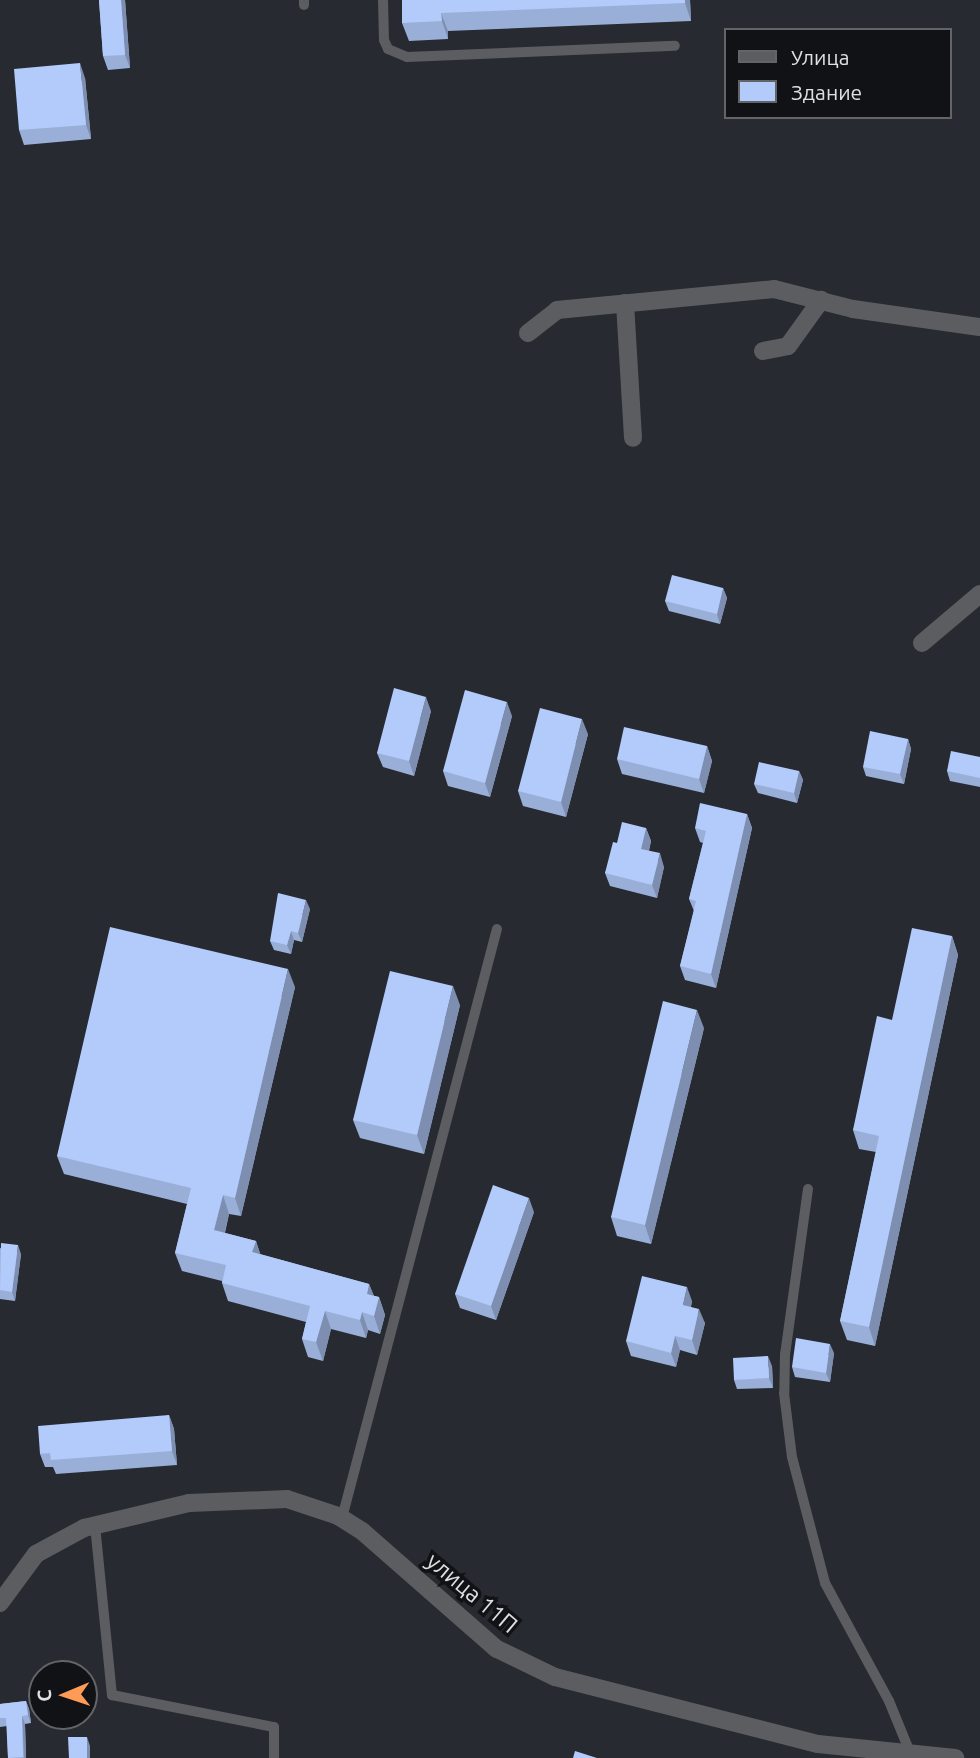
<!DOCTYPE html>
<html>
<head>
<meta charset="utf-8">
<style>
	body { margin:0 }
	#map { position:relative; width:980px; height:1758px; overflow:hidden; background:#272a30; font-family:Ubuntu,sans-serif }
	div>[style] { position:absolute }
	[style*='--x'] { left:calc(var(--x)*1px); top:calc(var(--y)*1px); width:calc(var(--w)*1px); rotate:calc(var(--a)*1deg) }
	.lane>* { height:10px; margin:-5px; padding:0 5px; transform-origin:5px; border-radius:5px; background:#5b5d60 }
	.street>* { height:18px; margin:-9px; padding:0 9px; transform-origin:9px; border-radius:9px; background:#5b5d60 }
	.wall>* { inset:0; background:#99afd8 }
	.shaded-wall>* { inset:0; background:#7d8eb0 }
	.building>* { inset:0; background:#b2cbfb }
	span { translate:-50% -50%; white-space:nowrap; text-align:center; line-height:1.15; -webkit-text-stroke:7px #111215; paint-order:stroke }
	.street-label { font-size:23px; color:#dee0e4 }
	.legend { position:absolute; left:724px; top:28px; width:228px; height:91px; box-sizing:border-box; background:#111215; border:2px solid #636468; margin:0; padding:9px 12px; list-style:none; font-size:21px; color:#dee0e4 }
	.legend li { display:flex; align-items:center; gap:14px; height:35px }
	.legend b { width:35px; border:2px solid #636468 }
	.north { position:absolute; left:28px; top:1660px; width:70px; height:70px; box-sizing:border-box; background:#111215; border:2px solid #636468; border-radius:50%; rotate:268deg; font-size:19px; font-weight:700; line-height:28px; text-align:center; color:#dee0e4 }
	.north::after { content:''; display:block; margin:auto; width:24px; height:32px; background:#fe9c57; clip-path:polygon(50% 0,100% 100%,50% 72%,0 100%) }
</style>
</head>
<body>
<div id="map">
	<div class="lane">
		<i style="--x:304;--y:0;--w:5;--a:90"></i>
		<i style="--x:383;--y:0;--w:40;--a:88.6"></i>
		<i style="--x:384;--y:40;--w:10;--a:66"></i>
		<i style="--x:388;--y:49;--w:21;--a:23"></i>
		<i style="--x:407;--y:57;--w:268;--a:-2.4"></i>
		<i style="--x:808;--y:1189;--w:167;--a:97.9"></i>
		<i style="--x:785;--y:1354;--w:39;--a:91"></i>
		<i style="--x:784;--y:1393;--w:64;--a:82.9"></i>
		<i style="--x:792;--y:1457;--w:130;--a:75.3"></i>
		<i style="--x:825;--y:1583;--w:134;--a:61.5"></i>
		<i style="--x:889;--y:1701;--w:58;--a:67.8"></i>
		<i style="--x:342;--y:1518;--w:609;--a:-75.26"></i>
		<i style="--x:95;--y:1525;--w:171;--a:84.3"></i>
		<i style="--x:112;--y:1695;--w:165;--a:11.2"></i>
		<i style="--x:274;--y:1727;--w:31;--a:90"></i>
	</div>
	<div class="street">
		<i style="--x:625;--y:303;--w:135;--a:86.6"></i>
		<i style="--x:528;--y:333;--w:37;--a:-38"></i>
		<i style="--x:557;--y:310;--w:218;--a:-5.5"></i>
		<i style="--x:774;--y:289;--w:81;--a:14.2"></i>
		<i style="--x:853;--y:309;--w:128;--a:8.1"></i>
		<i style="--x:763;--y:351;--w:25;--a:-11"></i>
		<i style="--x:788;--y:346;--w:57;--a:-54.3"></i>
		<i style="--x:922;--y:643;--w:76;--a:-40.2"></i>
		<i style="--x:0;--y:1603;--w:61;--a:-53.7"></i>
		<i style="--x:36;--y:1554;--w:55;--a:-28.4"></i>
		<i style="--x:84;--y:1528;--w:108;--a:-13.4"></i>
		<i style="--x:189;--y:1503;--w:98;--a:-2.3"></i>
		<i style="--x:287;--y:1499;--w:54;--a:18.4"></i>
		<i style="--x:338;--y:1516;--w:28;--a:32"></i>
		<i style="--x:362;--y:1531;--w:179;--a:41.2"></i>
		<i style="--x:497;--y:1649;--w:64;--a:25.8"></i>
		<i style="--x:555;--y:1677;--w:271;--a:14.3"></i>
		<i style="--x:818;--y:1744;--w:138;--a:5.8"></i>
	</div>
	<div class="wall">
		<i style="clip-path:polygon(99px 0,125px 0,130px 68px,108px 70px,103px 56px)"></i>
		<i style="clip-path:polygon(402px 0,690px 0,691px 21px,448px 31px,448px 39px,409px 41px,402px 23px)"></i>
		<i style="clip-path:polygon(85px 78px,91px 139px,24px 145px,19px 130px)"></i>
		<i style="clip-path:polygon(723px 588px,727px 598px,720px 624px,669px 611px,665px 601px)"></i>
		<i style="clip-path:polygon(431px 711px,414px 776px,383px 767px,377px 753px)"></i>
		<i style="clip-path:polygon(512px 716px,490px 797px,448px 786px,443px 771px)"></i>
		<i style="clip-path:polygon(588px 734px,566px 817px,523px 806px,518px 791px)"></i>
		<i style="clip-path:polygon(908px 739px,911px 749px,904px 784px,866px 776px,863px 767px)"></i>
		<i style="clip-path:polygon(707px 746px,712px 761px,704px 793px,622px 774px,617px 759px)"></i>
		<i style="clip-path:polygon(980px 757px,980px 787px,950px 781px,947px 771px)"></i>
		<i style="clip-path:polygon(799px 771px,803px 780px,797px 803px,758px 793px,754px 784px)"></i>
		<i style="clip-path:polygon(747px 814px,752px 828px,716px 988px,685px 980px,680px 966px,694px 911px,689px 899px,703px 843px,700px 842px,695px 828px)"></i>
		<i style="clip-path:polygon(646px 828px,651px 841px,649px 851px,664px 867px,657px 898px,610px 886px,605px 873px,617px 843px)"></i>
		<i style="clip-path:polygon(310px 909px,302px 942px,294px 940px,291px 954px,274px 950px,270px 941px)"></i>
		<i style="clip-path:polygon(952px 936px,958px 955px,875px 1346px,847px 1340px,840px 1321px,876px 1152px,859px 1149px,853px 1130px,892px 1020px)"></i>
		<i style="clip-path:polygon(295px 987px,241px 1216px,229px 1214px,225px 1233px,256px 1241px,260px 1254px,369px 1284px,374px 1296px,379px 1297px,385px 1315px,380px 1334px,368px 1330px,366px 1338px,331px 1329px,323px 1361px,308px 1357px,302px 1339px,306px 1322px,228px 1301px,222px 1283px,222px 1281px,182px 1271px,175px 1253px,187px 1204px,64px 1174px,57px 1156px)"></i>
		<i style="clip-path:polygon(460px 1005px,424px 1154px,360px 1138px,353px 1120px)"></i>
		<i style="clip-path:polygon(704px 1028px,651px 1244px,617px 1236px,611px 1217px)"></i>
		<i style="clip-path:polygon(534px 1212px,496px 1320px,460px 1308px,455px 1294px)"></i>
		<i style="clip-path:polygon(0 1248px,21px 1254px,15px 1301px,0 1299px)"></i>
		<i style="clip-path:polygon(692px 1301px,691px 1307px,705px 1323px,697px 1355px,680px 1350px,676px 1367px,631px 1356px,626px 1341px)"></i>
		<i style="clip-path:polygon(834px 1353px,830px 1382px,795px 1377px,792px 1367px)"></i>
		<i style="clip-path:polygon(772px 1366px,773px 1388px,737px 1389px,734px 1380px)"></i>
		<i style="clip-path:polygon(169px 1415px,174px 1429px,177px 1465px,56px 1474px,53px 1467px,45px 1467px,40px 1454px)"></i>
		<i style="clip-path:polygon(26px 1701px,29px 1709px,31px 1723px,25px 1724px,26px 1758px,8px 1758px,7px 1726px,0 1727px,0 1704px)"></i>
	</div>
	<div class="shaded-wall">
		<i style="clip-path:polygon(121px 0,125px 0,130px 68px,125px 55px)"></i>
		<i style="clip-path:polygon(685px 0,690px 0,691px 21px,685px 3px)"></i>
		<i style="clip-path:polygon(441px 13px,448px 31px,448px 39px,442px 21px)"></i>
		<i style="clip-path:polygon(80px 63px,85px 78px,91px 139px,86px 125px)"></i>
		<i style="clip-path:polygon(723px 588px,727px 598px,720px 624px,717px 614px)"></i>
		<i style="clip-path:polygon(426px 697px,431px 711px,414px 776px,409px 761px)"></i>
		<i style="clip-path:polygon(507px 702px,512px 716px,490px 797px,485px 783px)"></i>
		<i style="clip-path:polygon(582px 719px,588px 734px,566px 817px,561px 802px)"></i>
		<i style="clip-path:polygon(908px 739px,911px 749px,904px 784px,900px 774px)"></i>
		<i style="clip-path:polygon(707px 746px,712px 761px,704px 793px,699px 779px)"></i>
		<i style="clip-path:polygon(799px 771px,803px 780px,797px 803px,794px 793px)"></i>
		<i style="clip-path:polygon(747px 814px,752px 828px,716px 988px,711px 974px)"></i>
		<i style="clip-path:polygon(646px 828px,651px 841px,646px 862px,641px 849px)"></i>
		<i style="clip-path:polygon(660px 853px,664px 867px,657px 898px,652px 885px)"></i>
		<i style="clip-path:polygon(306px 900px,310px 909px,302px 942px,298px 933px)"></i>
		<i style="clip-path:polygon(291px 931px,294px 940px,291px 954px,287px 945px)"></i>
		<i style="clip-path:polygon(952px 936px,958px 955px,875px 1346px,869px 1327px)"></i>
		<i style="clip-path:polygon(288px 969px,295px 987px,241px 1216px,235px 1198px)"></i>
		<i style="clip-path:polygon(453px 986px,460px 1005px,424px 1154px,417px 1135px)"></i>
		<i style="clip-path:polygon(697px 1010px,704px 1028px,651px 1244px,645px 1225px)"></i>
		<i style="clip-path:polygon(223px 1195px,229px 1214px,221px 1248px,214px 1230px)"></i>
		<i style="clip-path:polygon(529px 1198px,534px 1212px,496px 1320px,491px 1306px)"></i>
		<i style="clip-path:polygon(256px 1241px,262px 1259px,252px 1252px)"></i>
		<i style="clip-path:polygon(18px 1245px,21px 1254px,15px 1301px,12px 1292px)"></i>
		<i style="clip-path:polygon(369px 1284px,376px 1302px,367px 1294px)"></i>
		<i style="clip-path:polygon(687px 1287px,692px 1301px,688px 1319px,683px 1305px)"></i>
		<i style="clip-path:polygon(379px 1297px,385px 1315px,380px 1334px,374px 1316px)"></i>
		<i style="clip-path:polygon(699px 1309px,705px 1323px,697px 1355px,692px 1340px)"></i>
		<i style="clip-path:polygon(325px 1311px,331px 1329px,323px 1361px,316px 1342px)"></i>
		<i style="clip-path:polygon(362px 1312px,368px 1330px,366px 1338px,360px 1320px)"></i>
		<i style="clip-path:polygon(675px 1336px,680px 1350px,676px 1367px,671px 1353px)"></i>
		<i style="clip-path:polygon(830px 1344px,834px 1353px,830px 1382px,826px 1373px)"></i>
		<i style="clip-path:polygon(768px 1356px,772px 1366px,773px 1388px,769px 1378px)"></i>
		<i style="clip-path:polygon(169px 1415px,174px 1429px,177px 1465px,172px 1451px)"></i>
		<i style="clip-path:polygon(26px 1701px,29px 1709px,31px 1723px,28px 1715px)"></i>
		<i style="clip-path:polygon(22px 1716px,25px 1724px,26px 1758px,24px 1758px)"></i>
		<i style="clip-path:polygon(87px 1737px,90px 1746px,90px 1758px,87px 1758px)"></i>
	</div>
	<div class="building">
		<i style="clip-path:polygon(99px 0,121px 0,125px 55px,103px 56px)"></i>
		<i style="clip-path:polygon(402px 0,685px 0,685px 3px,441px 13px,442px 21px,402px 23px)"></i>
		<i style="clip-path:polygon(80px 63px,86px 125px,19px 130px,14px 69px)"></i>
		<i style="clip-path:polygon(672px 575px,723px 588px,717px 614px,665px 601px)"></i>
		<i style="clip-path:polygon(394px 688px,426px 697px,409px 761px,377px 753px)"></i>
		<i style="clip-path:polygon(465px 690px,507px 702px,485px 783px,443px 771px)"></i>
		<i style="clip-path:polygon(540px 708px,582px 719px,561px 802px,518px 791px)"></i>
		<i style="clip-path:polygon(624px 727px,707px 746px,699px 779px,617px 759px)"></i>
		<i style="clip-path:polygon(870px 731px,908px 739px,900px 774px,863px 767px)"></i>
		<i style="clip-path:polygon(951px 751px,980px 757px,980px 778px,947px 771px)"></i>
		<i style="clip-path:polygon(759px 762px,799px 771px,794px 793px,754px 784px)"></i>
		<i style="clip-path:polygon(700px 803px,747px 814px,711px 974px,680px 966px,696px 901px,689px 899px,706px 831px,695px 828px)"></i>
		<i style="clip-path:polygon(622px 822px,646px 828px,641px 849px,660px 853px,652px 885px,605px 873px,613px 842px,617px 843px)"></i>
		<i style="clip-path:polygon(278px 893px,306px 900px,298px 933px,291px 931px,287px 945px,270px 941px)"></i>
		<i style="clip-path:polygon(110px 927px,288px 969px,235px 1198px,223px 1195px,214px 1230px,256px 1241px,252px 1252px,369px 1284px,367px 1294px,379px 1297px,374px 1316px,362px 1312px,360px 1320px,325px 1311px,316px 1342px,302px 1339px,310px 1306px,222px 1283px,226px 1265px,175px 1253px,191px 1188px,57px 1156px)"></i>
		<i style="clip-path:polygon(912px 928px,952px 936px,869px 1327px,840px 1321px,879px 1136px,853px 1130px,877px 1016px,892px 1020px)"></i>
		<i style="clip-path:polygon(390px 971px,453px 986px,417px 1135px,353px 1120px)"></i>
		<i style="clip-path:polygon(663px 1001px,697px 1010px,645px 1225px,611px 1217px)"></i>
		<i style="clip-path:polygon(493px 1185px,529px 1198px,491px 1306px,455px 1294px)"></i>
		<i style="clip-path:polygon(1px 1243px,18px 1245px,12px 1292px,0 1290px)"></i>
		<i style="clip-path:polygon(642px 1276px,687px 1287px,683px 1305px,699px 1309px,692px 1340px,675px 1336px,671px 1353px,626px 1341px)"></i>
		<i style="clip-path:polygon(796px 1338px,830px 1344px,826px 1373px,792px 1367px)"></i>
		<i style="clip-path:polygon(768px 1356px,769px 1378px,734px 1380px,733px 1358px)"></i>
		<i style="clip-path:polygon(169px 1415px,172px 1451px,51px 1460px,50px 1453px,40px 1454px,38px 1426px)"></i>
		<i style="clip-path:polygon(26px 1701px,28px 1715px,22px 1716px,23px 1757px,8px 1758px,6px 1718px,0 1718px,0 1704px)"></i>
		<i style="clip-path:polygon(68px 1737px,87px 1737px,87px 1758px,69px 1758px)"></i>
		<i style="clip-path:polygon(575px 1751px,597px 1758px,573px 1758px)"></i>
	</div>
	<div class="street-label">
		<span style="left:472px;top:1593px;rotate:40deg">улица 11П</span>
	</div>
	<ul class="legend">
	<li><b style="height:9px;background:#5b5d60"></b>Улица</li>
	<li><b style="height:19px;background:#b2cbfb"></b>Здание</li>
	</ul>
	<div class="north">С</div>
</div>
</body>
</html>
